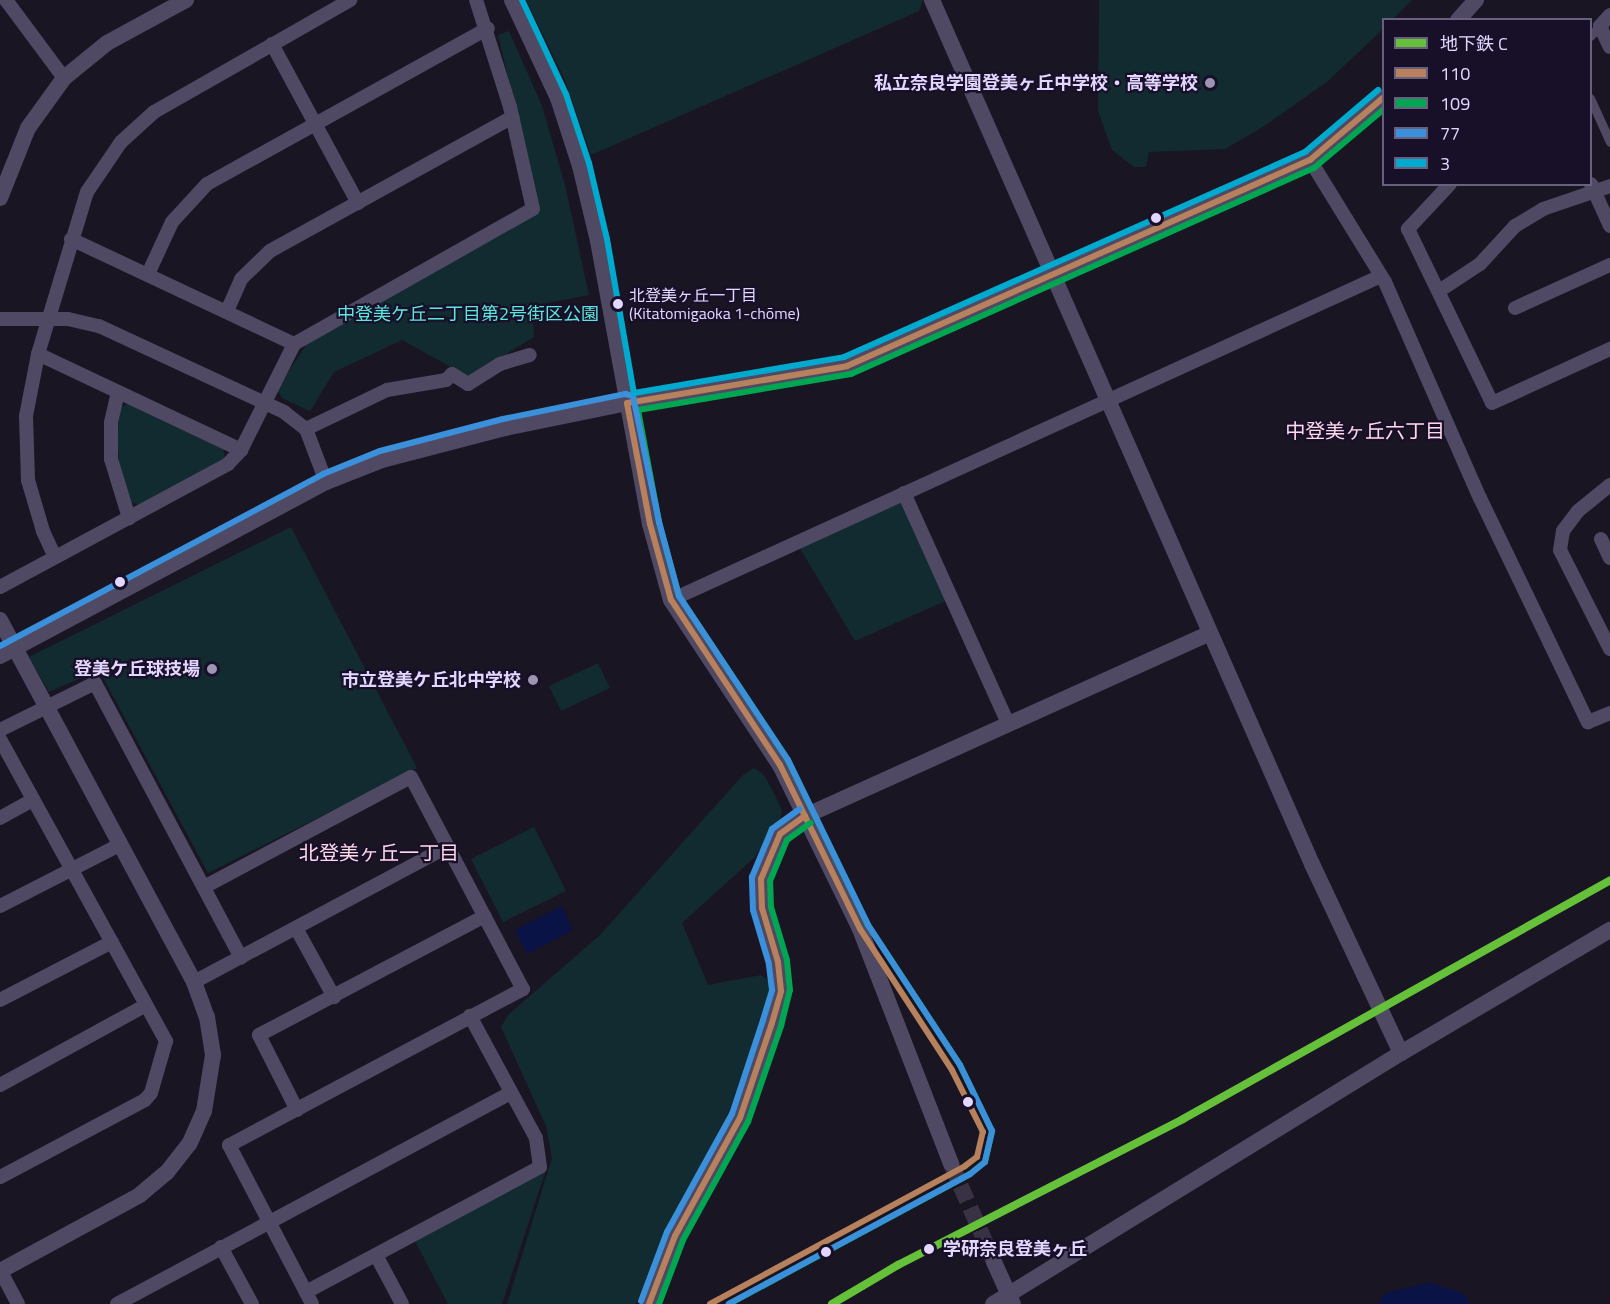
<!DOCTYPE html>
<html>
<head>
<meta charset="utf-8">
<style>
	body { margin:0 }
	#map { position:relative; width:1610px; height:1304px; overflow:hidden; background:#1a1523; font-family:"Titillium Web","Noto Sans JP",sans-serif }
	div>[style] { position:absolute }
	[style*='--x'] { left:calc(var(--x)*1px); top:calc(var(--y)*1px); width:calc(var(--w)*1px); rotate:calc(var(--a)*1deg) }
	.green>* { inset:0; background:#122b31 }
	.water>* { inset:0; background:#0a1346 }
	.river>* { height:24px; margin:-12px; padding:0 12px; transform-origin:12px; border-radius:12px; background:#0a1346 }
	.tertiary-tunnel>* { height:16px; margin-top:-8px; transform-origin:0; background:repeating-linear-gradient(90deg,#383244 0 16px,transparent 0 24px) }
	.pedestrian>* { height:9px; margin:-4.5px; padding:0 4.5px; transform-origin:4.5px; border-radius:4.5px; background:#504964 }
	.minor>* { height:14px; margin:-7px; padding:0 7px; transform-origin:7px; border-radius:7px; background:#504964 }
	.tertiary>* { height:16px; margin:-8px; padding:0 8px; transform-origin:8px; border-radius:8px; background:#504964 }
	.bus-1>* { height:6px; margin:-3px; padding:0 3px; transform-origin:3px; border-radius:3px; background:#b6815c }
	.bus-2>* { height:6px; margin:-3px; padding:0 3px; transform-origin:3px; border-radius:3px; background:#00a651 }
	.bus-3>* { height:6px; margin:-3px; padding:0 3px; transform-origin:3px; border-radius:3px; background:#3a90db }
	.bus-4>* { height:6px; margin:-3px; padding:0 3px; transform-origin:3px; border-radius:3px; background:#00a9ce }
	.metro-1>* { height:8px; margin:-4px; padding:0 4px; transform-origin:4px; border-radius:4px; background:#65c03a }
	.dots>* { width:16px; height:16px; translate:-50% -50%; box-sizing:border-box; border:3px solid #180f29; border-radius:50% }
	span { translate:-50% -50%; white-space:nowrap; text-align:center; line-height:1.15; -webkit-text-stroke:4.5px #180f29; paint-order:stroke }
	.bus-label { font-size:16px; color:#e3d7ff }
	.left { translate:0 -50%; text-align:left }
	.poi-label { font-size:18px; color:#e3d7ff; font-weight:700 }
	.right { translate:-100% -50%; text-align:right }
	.park-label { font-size:18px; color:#5be6df }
	.stop-label { font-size:18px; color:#e3d7ff; font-weight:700 }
	.neighbourhood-label { font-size:20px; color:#ffd9ea }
	.legend { position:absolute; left:1382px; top:18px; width:210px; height:168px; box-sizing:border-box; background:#180f29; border:2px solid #695f7f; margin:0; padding:8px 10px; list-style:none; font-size:18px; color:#e3d7ff }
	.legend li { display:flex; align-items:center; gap:12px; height:30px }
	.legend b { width:30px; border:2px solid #695f7f }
</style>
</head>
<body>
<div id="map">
	<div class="green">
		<i style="clip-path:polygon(526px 0,923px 0,919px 11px,591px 155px,565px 80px)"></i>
		<i style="clip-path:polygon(1099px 0,1412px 0,1393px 19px,1384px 20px,1383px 29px,1328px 81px,1263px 127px,1225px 149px,1149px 152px,1146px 167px,1134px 167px,1112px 150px,1098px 111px)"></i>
		<i style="clip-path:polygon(509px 31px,542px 106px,565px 185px,589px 295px,532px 306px,534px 337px,469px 377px,402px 340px,334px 372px,310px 411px,282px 398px,277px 389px,308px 342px,540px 212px,498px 35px)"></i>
		<i style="clip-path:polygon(129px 403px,223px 448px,225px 458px,139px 505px,130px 502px,120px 471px,117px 439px,120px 408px)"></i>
		<i style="clip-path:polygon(904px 493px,952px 598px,855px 641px,797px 543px)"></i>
		<i style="clip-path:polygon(291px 527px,417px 768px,208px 873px,99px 670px,49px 692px,29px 657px)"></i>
		<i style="clip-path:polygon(598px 663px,610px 688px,561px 711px,549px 686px)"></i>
		<i style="clip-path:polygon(754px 768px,764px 775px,775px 795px,782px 811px,780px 821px,755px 857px,682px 923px,708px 985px,761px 975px,774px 985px,727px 1116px,661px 1240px,636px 1304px,507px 1304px,552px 1158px,546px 1126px,501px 1027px,508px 1015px,600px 935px,743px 775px)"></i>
		<i style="clip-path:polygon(534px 827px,566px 891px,503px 922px,471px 859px)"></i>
		<i style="clip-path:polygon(545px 1172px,502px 1304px,448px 1304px,415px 1241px)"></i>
	</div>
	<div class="water">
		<i style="clip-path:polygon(562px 906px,573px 930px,527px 954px,515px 930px)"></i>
	</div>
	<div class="river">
		<i style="--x:1392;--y:1304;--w:37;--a:-14"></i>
		<i style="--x:1428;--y:1295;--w:30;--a:17"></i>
	</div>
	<div class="tertiary-tunnel">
		<i style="--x:951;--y:1164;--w:107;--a:66.3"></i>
	</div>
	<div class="pedestrian">
		<i style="--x:1590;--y:36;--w:14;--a:-45"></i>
		<i style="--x:1590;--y:98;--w:48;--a:65.6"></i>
	</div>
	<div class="minor">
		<i style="--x:6;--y:0;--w:97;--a:53.4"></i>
		<i style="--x:1610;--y:15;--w:15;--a:132"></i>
		<i style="--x:1600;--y:26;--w:23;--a:65"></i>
		<i style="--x:272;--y:44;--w:181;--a:61.6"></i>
		<i style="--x:1310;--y:160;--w:143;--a:58.4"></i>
		<i style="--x:1385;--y:282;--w:236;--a:66.3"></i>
		<i style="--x:1480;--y:498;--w:249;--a:64.3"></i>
		<i style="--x:1588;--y:722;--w:24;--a:-22"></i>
		<i style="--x:1450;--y:184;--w:62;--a:133"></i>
		<i style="--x:1408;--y:229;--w:193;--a:64.2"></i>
		<i style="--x:1492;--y:403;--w:130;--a:-24.6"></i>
		<i style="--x:1591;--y:184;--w:46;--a:65.7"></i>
		<i style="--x:71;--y:239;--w:246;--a:25.2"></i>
		<i style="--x:148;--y:274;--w:57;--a:-65.2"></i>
		<i style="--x:172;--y:222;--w:52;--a:-47.4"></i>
		<i style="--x:207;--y:184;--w:321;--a:-29"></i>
		<i style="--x:1439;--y:291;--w:49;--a:-33.4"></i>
		<i style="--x:1480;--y:264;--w:52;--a:-47.4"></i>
		<i style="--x:1515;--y:226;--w:33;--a:-31"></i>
		<i style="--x:1543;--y:209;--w:71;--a:-18.9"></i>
		<i style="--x:1515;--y:308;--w:104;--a:-24.4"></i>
		<i style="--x:227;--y:311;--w:35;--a:-66"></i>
		<i style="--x:241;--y:279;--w:40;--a:-44"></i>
		<i style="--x:270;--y:251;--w:277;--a:-28.9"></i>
		<i style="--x:0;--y:319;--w:68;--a:0"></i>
		<i style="--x:68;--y:319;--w:32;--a:13"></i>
		<i style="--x:99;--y:326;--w:204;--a:24.9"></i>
		<i style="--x:284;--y:412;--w:28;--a:38"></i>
		<i style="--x:306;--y:429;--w:57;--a:69.3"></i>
		<i style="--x:38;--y:354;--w:225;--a:25.3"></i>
		<i style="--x:118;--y:392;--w:32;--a:103"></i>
		<i style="--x:111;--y:423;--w:36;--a:90"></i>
		<i style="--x:111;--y:459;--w:62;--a:73"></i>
		<i style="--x:306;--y:429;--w:90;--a:-25.7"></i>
		<i style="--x:387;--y:390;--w:60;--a:-9.6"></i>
		<i style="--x:446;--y:380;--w:8;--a:-45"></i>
		<i style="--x:452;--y:374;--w:19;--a:32"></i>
		<i style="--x:468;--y:384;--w:38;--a:-32"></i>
		<i style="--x:500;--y:364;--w:31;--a:-17"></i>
		<i style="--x:1610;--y:485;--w:41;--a:140.9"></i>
		<i style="--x:1578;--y:511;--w:25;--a:127"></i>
		<i style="--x:1563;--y:531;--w:19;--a:99"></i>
		<i style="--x:1560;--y:550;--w:111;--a:63.2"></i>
		<i style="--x:904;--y:493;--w:252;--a:65.7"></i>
		<i style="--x:1601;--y:539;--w:21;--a:65"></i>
		<i style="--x:55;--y:557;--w:29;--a:-115"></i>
		<i style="--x:43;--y:531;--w:53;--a:-106.4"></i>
		<i style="--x:28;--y:480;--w:64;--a:-91.8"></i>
		<i style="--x:26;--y:416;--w:63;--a:-79"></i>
		<i style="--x:38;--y:354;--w:169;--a:-73.2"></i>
		<i style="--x:87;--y:192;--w:60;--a:-55.8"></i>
		<i style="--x:121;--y:142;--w:45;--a:-42.3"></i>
		<i style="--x:154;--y:112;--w:226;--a:-29.7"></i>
		<i style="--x:0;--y:587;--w:259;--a:-28.3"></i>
		<i style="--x:228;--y:464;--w:19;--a:-47"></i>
		<i style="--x:241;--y:450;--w:119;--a:-63.4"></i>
		<i style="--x:294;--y:344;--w:274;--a:-29.5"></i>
		<i style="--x:533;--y:209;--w:105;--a:-102.7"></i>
		<i style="--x:510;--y:107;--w:112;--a:-107.6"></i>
		<i style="--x:671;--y:600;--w:780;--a:-24.53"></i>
		<i style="--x:0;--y:730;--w:106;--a:-26.3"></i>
		<i style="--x:95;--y:683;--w:311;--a:62"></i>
		<i style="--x:0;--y:739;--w:345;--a:61.2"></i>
		<i style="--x:166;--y:1041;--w:54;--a:106.1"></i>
		<i style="--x:151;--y:1093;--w:9;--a:131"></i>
		<i style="--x:145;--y:1100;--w:164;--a:152"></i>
		<i style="--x:0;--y:818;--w:38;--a:-29"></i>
		<i style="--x:204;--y:887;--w:234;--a:-28"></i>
		<i style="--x:411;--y:777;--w:240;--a:62.2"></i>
		<i style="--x:523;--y:989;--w:333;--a:152"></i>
		<i style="--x:229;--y:1145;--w:179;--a:62.4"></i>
		<i style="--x:0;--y:906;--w:134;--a:-27.1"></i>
		<i style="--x:296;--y:928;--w:79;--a:61.2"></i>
		<i style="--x:194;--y:982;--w:287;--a:-28.1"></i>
		<i style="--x:0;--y:1000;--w:126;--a:-27.4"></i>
		<i style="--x:0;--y:1085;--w:166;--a:-28.7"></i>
		<i style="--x:297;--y:1110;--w:84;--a:-116.9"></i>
		<i style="--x:259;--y:1035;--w:255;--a:-27.8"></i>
		<i style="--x:221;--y:1247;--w:65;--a:61.5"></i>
		<i style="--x:376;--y:1255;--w:55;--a:62"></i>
		<i style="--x:0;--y:1270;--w:38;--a:62"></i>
		<i style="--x:306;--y:1292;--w:265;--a:-28.1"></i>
		<i style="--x:540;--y:1167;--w:29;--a:-98"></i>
		<i style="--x:536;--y:1138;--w:139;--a:-118.4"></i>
		<i style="--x:117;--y:1304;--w:447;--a:-28.2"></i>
	</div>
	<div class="tertiary">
		<i style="--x:512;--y:0;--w:108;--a:64.9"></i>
		<i style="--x:558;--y:98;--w:71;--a:72.1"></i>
		<i style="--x:580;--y:166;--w:77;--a:76.5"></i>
		<i style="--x:598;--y:241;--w:288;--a:79.6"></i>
		<i style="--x:650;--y:524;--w:79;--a:74.6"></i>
		<i style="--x:671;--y:600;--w:198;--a:56.6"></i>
		<i style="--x:780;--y:765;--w:182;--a:64"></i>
		<i style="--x:860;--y:929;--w:252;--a:68.8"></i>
		<i style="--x:932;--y:0;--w:944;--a:66.26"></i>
		<i style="--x:1312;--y:864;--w:209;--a:64.8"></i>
		<i style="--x:1401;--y:1053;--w:479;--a:148.4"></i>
		<i style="--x:1458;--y:20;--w:27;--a:-48"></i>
		<i style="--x:0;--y:198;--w:75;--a:-68.2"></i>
		<i style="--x:28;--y:128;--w:62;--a:-54.2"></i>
		<i style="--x:64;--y:78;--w:55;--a:-39.1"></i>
		<i style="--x:107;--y:43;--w:90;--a:-28.6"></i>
		<i style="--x:0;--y:620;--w:411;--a:61.8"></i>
		<i style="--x:194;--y:982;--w:37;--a:70"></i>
		<i style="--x:207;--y:1017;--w:38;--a:81"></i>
		<i style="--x:213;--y:1055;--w:57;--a:99.1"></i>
		<i style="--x:204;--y:1111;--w:36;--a:114"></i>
		<i style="--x:189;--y:1144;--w:36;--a:128"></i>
		<i style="--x:167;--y:1172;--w:35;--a:140"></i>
		<i style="--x:140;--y:1195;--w:159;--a:151.5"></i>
		<i style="--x:0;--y:656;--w:370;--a:-28.1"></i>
		<i style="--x:326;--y:482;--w:60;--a:-21.4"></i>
		<i style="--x:382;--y:460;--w:127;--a:-14.6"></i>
		<i style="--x:505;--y:428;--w:125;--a:-11.6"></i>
		<i style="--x:627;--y:403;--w:223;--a:-9.5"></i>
		<i style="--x:847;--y:366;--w:507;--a:-23.99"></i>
		<i style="--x:1310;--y:160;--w:97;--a:-40.4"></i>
		<i style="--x:1401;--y:1053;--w:243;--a:-30.5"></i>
		<i style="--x:994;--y:1262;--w:46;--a:65.7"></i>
		<i style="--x:649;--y:1304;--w:73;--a:-69.1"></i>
		<i style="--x:675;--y:1236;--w:135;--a:-61.2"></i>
		<i style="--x:740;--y:1118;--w:100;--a:-71.4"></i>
		<i style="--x:772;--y:1023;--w:33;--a:-74"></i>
		<i style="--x:781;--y:991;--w:29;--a:-96"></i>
		<i style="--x:778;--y:962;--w:56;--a:-106.5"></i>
		<i style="--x:762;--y:908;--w:29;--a:-92"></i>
		<i style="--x:761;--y:879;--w:49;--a:-67.1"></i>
		<i style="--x:780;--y:834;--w:31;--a:-36"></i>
		<i style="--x:805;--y:816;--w:444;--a:-24.3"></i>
	</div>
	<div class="bus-1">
		<i style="--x:649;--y:1304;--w:73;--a:-69.1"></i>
		<i style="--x:675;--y:1236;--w:135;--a:-61.2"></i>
		<i style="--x:740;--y:1118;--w:100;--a:-71.4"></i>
		<i style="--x:772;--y:1023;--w:33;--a:-74"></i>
		<i style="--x:781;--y:991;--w:29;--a:-96"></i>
		<i style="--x:778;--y:962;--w:56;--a:-106.5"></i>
		<i style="--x:762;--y:908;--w:29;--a:-92"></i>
		<i style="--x:761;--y:879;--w:49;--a:-67.1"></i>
		<i style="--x:780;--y:834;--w:31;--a:-36"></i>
		<i style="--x:710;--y:1304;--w:290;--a:-28.4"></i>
		<i style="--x:965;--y:1166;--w:15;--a:-37"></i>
		<i style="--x:977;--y:1157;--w:26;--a:-77"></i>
		<i style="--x:983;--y:1132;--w:69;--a:-116.6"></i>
		<i style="--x:952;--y:1070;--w:168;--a:-123.1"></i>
		<i style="--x:860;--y:929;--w:182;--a:-116"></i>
		<i style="--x:780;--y:765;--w:198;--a:-123.4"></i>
		<i style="--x:671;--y:600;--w:79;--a:-105.4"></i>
		<i style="--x:650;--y:524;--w:123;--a:-100.8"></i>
		<i style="--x:627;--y:403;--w:223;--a:-9.5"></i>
		<i style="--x:847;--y:366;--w:507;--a:-23.99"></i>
		<i style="--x:1310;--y:160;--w:97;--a:-40.4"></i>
	</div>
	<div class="bus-2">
		<i style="--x:659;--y:1304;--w:68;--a:-69.4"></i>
		<i style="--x:683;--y:1240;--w:135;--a:-61.2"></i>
		<i style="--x:748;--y:1122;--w:102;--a:-71"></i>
		<i style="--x:781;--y:1026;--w:37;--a:-76"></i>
		<i style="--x:790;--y:990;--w:30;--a:-96"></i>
		<i style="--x:787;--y:960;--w:55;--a:-106.8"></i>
		<i style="--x:771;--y:907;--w:26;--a:-92"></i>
		<i style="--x:770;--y:881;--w:44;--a:-67.5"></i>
		<i style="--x:787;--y:840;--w:29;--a:-36"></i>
		<i style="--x:729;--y:1304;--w:274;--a:-28.3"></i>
		<i style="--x:970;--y:1174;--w:19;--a:-39"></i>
		<i style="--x:985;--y:1162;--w:32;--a:-77"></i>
		<i style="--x:992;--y:1131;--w:73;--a:-115.9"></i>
		<i style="--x:960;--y:1065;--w:168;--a:-123.3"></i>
		<i style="--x:868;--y:925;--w:183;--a:-115.9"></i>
		<i style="--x:788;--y:760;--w:197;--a:-123.6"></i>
		<i style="--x:679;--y:596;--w:77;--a:-105.1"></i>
		<i style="--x:659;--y:522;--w:114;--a:-100.6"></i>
		<i style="--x:638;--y:410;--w:216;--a:-9.6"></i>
		<i style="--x:851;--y:374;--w:507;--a:-23.99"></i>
		<i style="--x:1314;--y:168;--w:92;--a:-40.1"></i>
	</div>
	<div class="bus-3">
		<i style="--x:0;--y:646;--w:366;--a:-28"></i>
		<i style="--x:323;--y:474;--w:61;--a:-22"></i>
		<i style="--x:380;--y:451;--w:127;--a:-14.6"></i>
		<i style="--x:503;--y:419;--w:125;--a:-11.6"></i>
		<i style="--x:625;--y:394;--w:8;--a:14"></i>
		<i style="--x:633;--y:396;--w:129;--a:78.3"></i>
		<i style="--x:659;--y:522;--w:77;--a:74.9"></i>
		<i style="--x:679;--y:596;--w:197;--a:56.4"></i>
		<i style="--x:788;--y:760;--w:183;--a:64.1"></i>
		<i style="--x:868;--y:925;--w:168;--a:56.7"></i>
		<i style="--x:960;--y:1065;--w:73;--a:64.1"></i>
		<i style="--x:992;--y:1131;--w:32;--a:103"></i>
		<i style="--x:985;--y:1162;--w:19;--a:141"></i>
		<i style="--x:970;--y:1174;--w:274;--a:151.7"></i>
		<i style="--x:641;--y:1301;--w:74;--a:-69.4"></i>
		<i style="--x:667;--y:1232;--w:135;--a:-61.2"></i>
		<i style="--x:732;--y:1114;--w:99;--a:-71.7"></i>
		<i style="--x:763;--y:1020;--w:31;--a:-73"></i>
		<i style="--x:772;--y:990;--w:26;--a:-97"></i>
		<i style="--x:769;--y:964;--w:56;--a:-106.5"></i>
		<i style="--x:753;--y:910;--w:33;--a:-92"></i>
		<i style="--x:752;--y:877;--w:52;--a:-67.4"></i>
		<i style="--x:772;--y:829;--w:34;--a:-36"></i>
	</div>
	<div class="bus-4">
		<i style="--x:522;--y:0;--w:104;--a:64.9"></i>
		<i style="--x:566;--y:94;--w:73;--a:71.6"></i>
		<i style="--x:589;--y:163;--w:78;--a:76.7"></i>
		<i style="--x:607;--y:239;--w:156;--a:80.1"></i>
		<i style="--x:634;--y:393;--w:213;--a:-9.7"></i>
		<i style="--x:844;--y:357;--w:505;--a:-23.97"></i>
		<i style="--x:1305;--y:152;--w:96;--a:-40.3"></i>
	</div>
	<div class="metro-1">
		<i style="--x:832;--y:1304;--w:77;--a:-30.6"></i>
		<i style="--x:898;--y:1265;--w:320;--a:-27.1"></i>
		<i style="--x:1183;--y:1119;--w:489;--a:-29.2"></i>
	</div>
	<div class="dots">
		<i style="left:1210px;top:83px;background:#9d93b2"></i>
		<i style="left:1156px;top:218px;background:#e3d7ff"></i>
		<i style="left:618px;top:304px;background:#e3d7ff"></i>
		<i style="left:120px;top:582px;background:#e3d7ff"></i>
		<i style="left:212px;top:669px;background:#9d93b2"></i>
		<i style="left:533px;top:680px;background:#9d93b2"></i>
		<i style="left:968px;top:1102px;background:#e3d7ff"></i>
		<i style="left:929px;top:1249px;background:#e3d7ff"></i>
		<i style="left:826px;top:1252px;background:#e3d7ff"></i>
	</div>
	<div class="bus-label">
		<span class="left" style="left:629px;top:304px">北登美ヶ丘一丁目<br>(Kitatomigaoka 1-chōme)</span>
	</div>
	<div class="poi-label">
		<span class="right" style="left:1198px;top:83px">私立奈良学園登美ヶ丘中学校・高等学校</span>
		<span class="right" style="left:200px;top:669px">登美ケ丘球技場</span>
		<span class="right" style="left:521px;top:680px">市立登美ケ丘北中学校</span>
	</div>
	<div class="park-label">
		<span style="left:468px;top:314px">中登美ケ丘二丁目第2号街区公園</span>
	</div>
	<div class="stop-label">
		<span class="left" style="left:943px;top:1249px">学研奈良登美ヶ丘</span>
	</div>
	<div class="neighbourhood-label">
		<span style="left:1365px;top:430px">中登美ヶ丘六丁目</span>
		<span style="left:379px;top:852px">北登美ヶ丘一丁目</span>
	</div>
	<ul class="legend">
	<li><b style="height:8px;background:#65c03a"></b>地下鉄 C</li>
	<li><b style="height:8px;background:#b6815c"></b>110</li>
	<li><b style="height:8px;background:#00a651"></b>109</li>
	<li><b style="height:8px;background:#3a90db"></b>77</li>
	<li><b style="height:8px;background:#00a9ce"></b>3</li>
	</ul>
</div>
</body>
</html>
